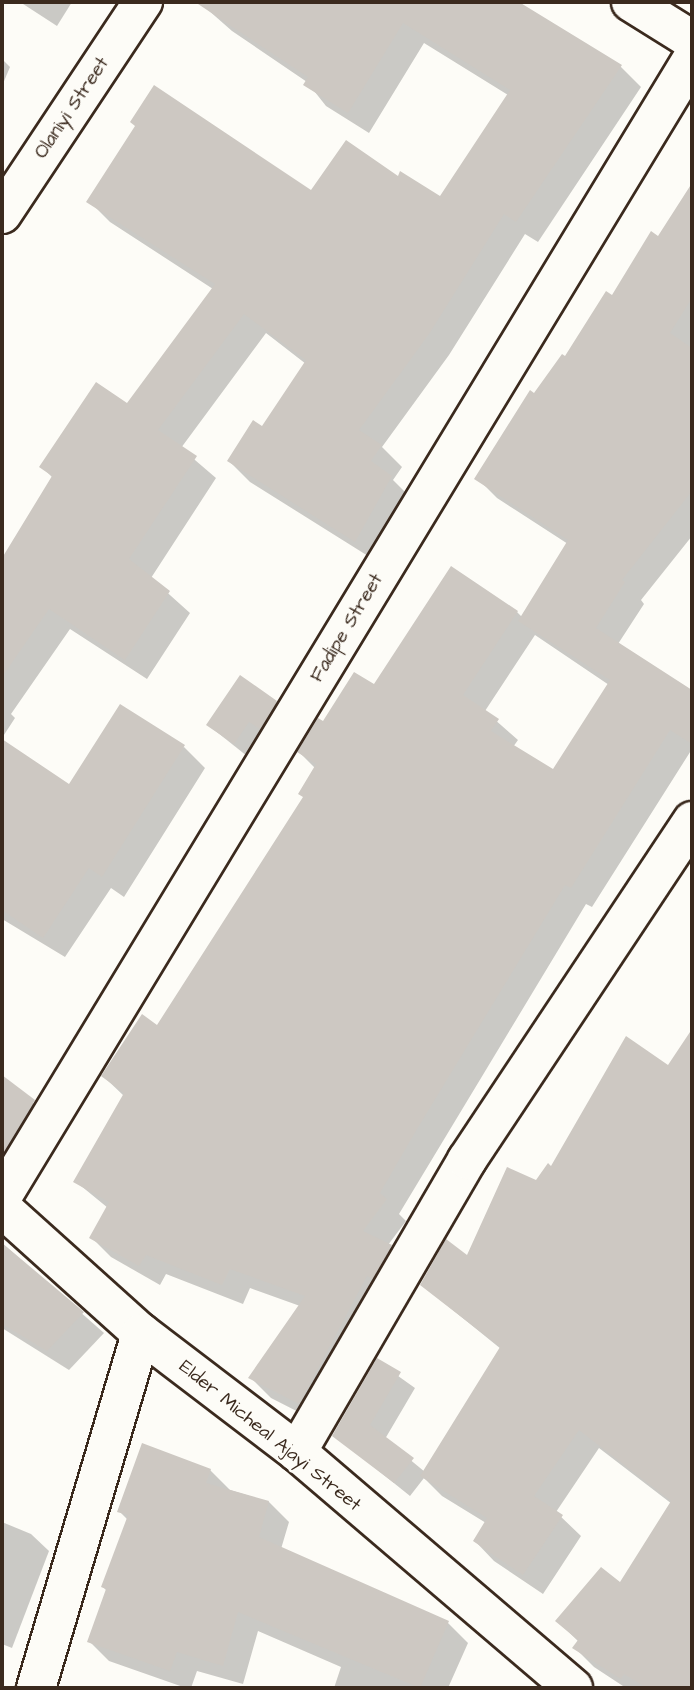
<!DOCTYPE html>
<html>
<head>
<meta charset="utf-8">
<style>
	body { margin:0 }
	#map { position:relative; width:694px; height:1690px; overflow:hidden; background:#fdfcf7; font-family:"Architects Daughter",sans-serif }
	div>[style] { position:absolute }
	[style*='--x'] { left:calc(var(--x)*1px); top:calc(var(--y)*1px); width:calc(var(--w)*1px); rotate:calc(var(--a)*1deg) }
	.shadow>* { inset:0; background:#0003 }
	.building>* { inset:0; background:#cdc8c2 }
	.roads { filter:drop-shadow(2px 0 #3b2a1e) drop-shadow(-2px 0 #3b2a1e) drop-shadow(0 2px #3b2a1e) drop-shadow(0 -2px #3b2a1e) }
	.minor>* { height:38px; margin:-19px; padding:0 19px; transform-origin:19px; border-radius:19px; background:#fdfcf7 }
	span { translate:-50% -50%; white-space:nowrap; text-align:center; line-height:1.15; -webkit-text-stroke:5px #fdfcf7; paint-order:stroke }
	.street-label { font-size:19px; color:#3b2a1e }
	.frame { position:absolute; inset:0; border:4px solid #3b2a1e; pointer-events:none }
</style>
</head>
<body>
<div id="map">
	<div class="shadow">
		<i style="clip-path:polygon(20px 2px,72px 2px,57px 26px)"></i>
		<i style="clip-path:polygon(199px 2px,516px 2px,620px 66px,641px 87px,538px 242px,525px 234px,449px 355px,382px 447px,402px 467px,393px 480px,412px 499px,376px 561px,250px 482px,229px 461px,263px 428px,306px 364px,266px 333px,181px 448px,216px 478px,151px 578px,190px 613px,147px 679px,70px 629px,11px 714px,15px 718px,2px 738px,2px 562px,53px 478px,42px 467px,127px 405px,213px 289px,110px 222px,89px 201px,312px 192px,398px 178px,441px 198px,508px 95px,424px 43px,369px 133px,326px 106px,307px 82px,232px 31px)"></i>
		<i style="clip-path:polygon(2px 59px,10px 67px,2px 86px)"></i>
		<i style="clip-path:polygon(evenodd,692px 186px,692px 536px,641px 600px,644px 604px,618px 644px,692px 692px,692px 749px,592px 907px,586px 904px,399px 1214px,406px 1221px,388px 1245px,411px 1266px,320px 1423px,271px 1398px,251px 1378px,300px 1306px,250px 1288px,243px 1304px,166px 1274px,160px 1285px,111px 1257px,91px 1237px,108px 1208px,75px 1181px,124px 1096px,103px 1076px,158px 1028px,304px 798px,315px 768px,299px 752px,323px 723px,374px 687px,517px 612px,522px 617px,568px 544px,497px 498px,477px 478px,535px 395px,659px 238px,692px 186px,535px 635px,609px 685px,553px 772px,513px 747px,518px 740px,485px 711px,535px 635px)"></i>
		<i style="clip-path:polygon(276px 702px,294px 720px,252px 760px,208px 725px)"></i>
		<i style="clip-path:polygon(2px 741px,70px 786px,184px 747px,205px 768px,124px 897px,111px 888px,65px 957px,2px 919px)"></i>
		<i style="clip-path:polygon(687px 1040px,692px 1044px,692px 1410px,680px 1425px,692px 1434px,692px 1688px,626px 1688px,594px 1667px,575px 1648px,579px 1642px,557px 1621px,620px 1585px,672px 1504px,599px 1448px,556px 1512px,581px 1536px,543px 1594px,494px 1561px,475px 1541px,486px 1523px,442px 1496px,424px 1478px,410px 1496px,334px 1435px,377px 1361px,415px 1388px,385px 1439px,425px 1472px,501px 1349px,422px 1285px,467px 1258px,552px 1168px,669px 1068px)"></i>
		<i style="clip-path:polygon(2px 1077px,55px 1122px,2px 1195px)"></i>
		<i style="clip-path:polygon(2px 1243px,104px 1333px,69px 1370px,2px 1328px)"></i>
		<i style="clip-path:polygon(210px 1470px,230px 1490px,269px 1502px,289px 1522px,281px 1549px,448px 1623px,468px 1643px,448px 1688px,334px 1688px,341px 1667px,258px 1631px,243px 1684px,197px 1671px,191px 1688px,186px 1688px,109px 1661px,89px 1641px,107px 1591px,103px 1587px,128px 1520px,119px 1511px)"></i>
		<i style="clip-path:polygon(2px 1522px,31px 1534px,49px 1551px,12px 1648px,2px 1644px)"></i>
	</div>
	<div class="building">
		<i style="clip-path:polygon(195px 2px,519px 2px,622px 65px,516px 222px,504px 214px,429px 334px,359px 430px,382px 445px,371px 461px,392px 476px,355px 542px,227px 461px,253px 420px,262px 426px,306px 360px,244px 314px,158px 430px,197px 456px,129px 559px,170px 591px,125px 660px,49px 609px,2px 677px,2px 558px,52px 476px,39px 467px,96px 382px,127px 403px,215px 284px,86px 202px,135px 126px,130px 122px,154px 85px,311px 190px,346px 140px,398px 176px,400px 171px,440px 196px,510px 90px,403px 23px,348px 113px,303px 85px,308px 77px)"></i>
		<i style="clip-path:polygon(692px 183px,692px 298px,670px 333px,692px 348px,692px 491px,622px 580px,625px 582px,596px 628px,692px 690px,692px 744px,670px 730px,571px 888px,565px 885px,417px 1129px,380px 1193px,387px 1199px,363px 1231px,392px 1245px,373px 1279px,367px 1276px,299px 1404px,248px 1378px,305px 1296px,230px 1269px,222px 1285px,146px 1255px,139px 1266px,89px 1238px,109px 1202px,73px 1182px,124px 1093px,101px 1076px,142px 1014px,157px 1025px,303px 797px,298px 794px,316px 764px,297px 752px,318px 718px,323px 721px,354px 672px,374px 684px,451px 566px,518px 611px,463px 695px,499px 719px,491px 731px,553px 769px,610px 680px,518px 621px,568px 540px,474px 479px,530px 390px,534px 393px,562px 354px,565px 356px,606px 291px,612px 295px,651px 231px,658px 236px)"></i>
		<i style="clip-path:polygon(240px 675px,277px 701px,260px 729px,249px 722px,234px 744px,206px 725px)"></i>
		<i style="clip-path:polygon(120px 704px,185px 745px,102px 877px,89px 868px,43px 938px,2px 910px,2px 739px,69px 784px)"></i>
		<i style="clip-path:polygon(692px 1029px,692px 1688px,647px 1688px,624px 1674px,621px 1679px,572px 1648px,578px 1640px,555px 1621px,601px 1567px,620px 1582px,671px 1501px,579px 1430px,534px 1496px,563px 1515px,523px 1575px,473px 1541px,487px 1518px,420px 1476px,500px 1347px,420px 1285px,446px 1239px,467px 1255px,507px 1167px,536px 1180px,548px 1163px,551px 1166px,626px 1036px,668px 1065px)"></i>
		<i style="clip-path:polygon(2px 1075px,35px 1100px,2px 1155px)"></i>
		<i style="clip-path:polygon(2px 1243px,84px 1312px,47px 1351px,2px 1324px)"></i>
		<i style="clip-path:polygon(377px 1358px,401px 1372px,370px 1425px,414px 1458px,394px 1483px,332px 1436px)"></i>
		<i style="clip-path:polygon(142px 1443px,211px 1469px,206px 1483px,269px 1501px,259px 1537px,449px 1621px,420px 1688px,238px 1612px,223px 1666px,177px 1652px,170px 1671px,87px 1642px,106px 1589px,101px 1587px,128px 1515px,117px 1512px)"></i>
	</div>
	<div class="roads">
		<div class="minor">
			<i style="--x:631;--y:2;--w:72;--a:31.9"></i>
			<i style="--x:2;--y:214;--w:255;--a:-56.4"></i>
			<i style="--x:2;--y:1197;--w:1331;--a:-58.77"></i>
			<i style="--x:2;--y:1208;--w:187;--a:42"></i>
			<i style="--x:141;--y:1333;--w:196;--a:37.3"></i>
			<i style="--x:297;--y:1452;--w:363;--a:40.5"></i>
			<i style="--x:297;--y:1452;--w:338;--a:-59.8"></i>
			<i style="--x:467;--y:1160;--w:407;--a:-56.4"></i>
			<i style="--x:36;--y:1688;--w:370;--a:-73.5"></i>
		</div>
	</div>
	<div class="street-label">
		<span style="left:72px;top:108px;rotate:-56deg">Olaniyi Street</span>
		<span style="left:347px;top:628px;rotate:-59deg">Fadipe Street</span>
		<span style="left:270px;top:1436px;rotate:39deg">Elder Micheal Ajayi Street</span>
	</div>
	<div class="frame"></div>
</div>
</body>
</html>
